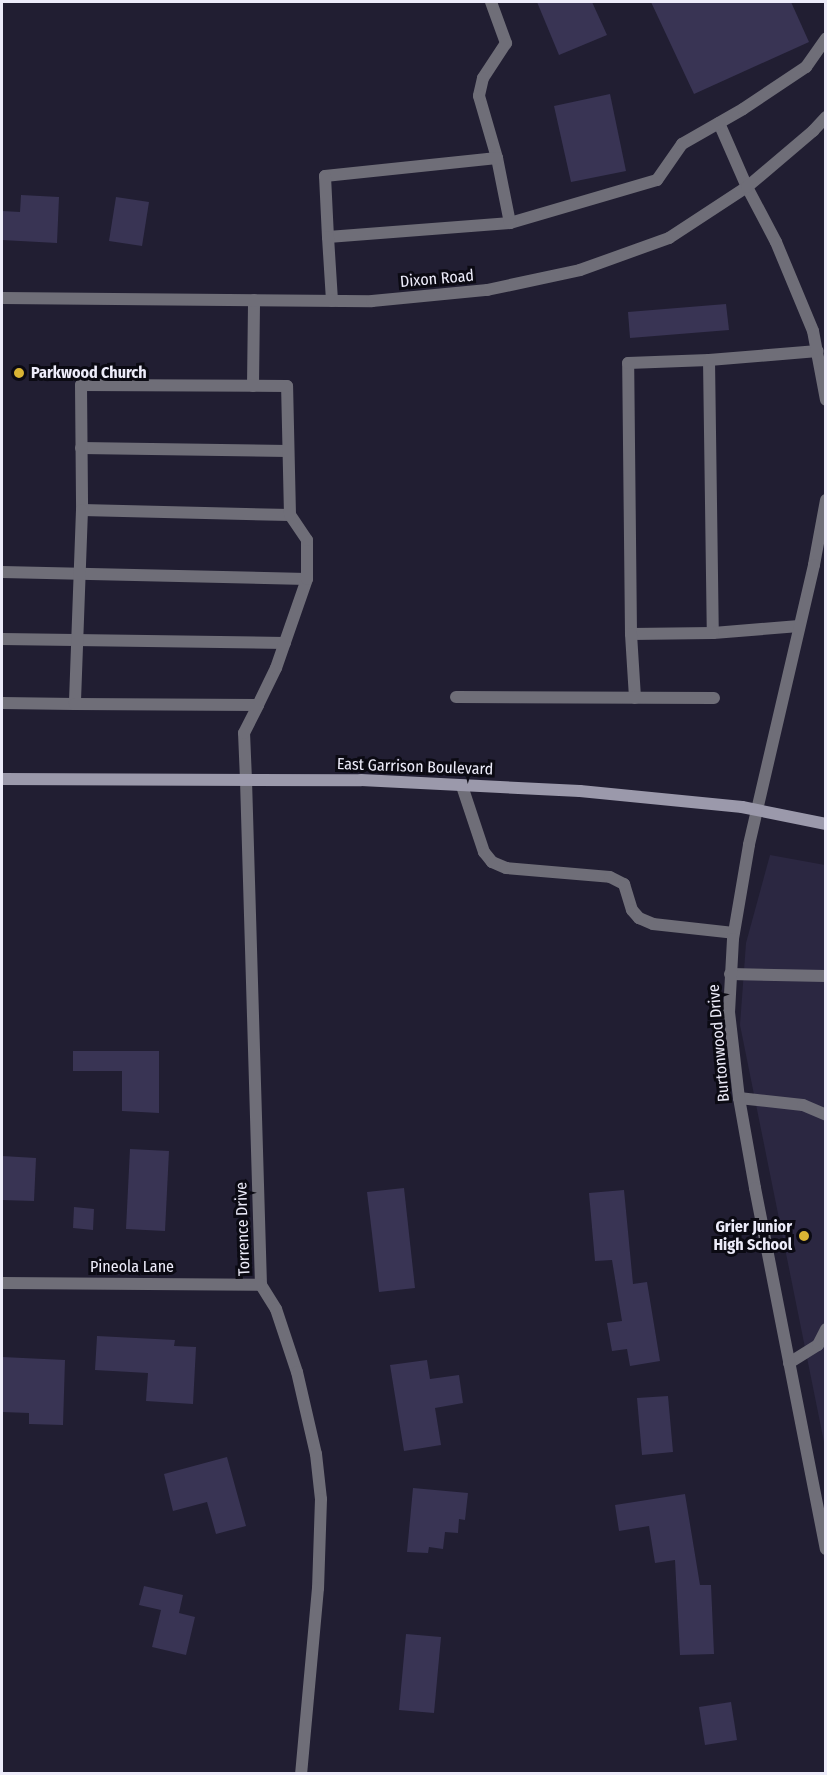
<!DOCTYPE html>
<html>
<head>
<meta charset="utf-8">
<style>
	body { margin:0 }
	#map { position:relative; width:827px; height:1775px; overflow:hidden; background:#211e32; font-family:"Fira Sans Condensed",sans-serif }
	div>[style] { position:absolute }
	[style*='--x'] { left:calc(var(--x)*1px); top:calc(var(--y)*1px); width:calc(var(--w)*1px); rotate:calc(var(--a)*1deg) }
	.built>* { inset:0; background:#2b2741 }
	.building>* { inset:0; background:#393454 }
	.service>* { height:12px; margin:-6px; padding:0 6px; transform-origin:6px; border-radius:6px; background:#6f6e78 }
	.minor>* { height:12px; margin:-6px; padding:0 6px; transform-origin:6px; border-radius:6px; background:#6f6e78 }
	.secondary>* { height:12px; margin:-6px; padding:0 6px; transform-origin:6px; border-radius:6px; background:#9b99ab }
	.dots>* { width:16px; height:16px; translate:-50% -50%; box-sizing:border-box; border:3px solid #0b0a13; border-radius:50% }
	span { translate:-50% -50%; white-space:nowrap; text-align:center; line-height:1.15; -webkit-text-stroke:6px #0b0a13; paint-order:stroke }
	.street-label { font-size:16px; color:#edecfa }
	.poi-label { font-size:16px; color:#edecfa; font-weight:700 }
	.left { translate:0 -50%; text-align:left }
	.right { translate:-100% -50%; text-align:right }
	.frame { position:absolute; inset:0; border:3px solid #edecfa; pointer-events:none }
</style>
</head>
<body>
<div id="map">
	<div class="built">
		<i style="clip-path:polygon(770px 855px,825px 865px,825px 1447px,740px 1025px,746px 943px)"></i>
	</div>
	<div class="building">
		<i style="clip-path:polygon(537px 2px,592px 2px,607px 35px,559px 55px)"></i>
		<i style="clip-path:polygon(651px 2px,791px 2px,809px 42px,694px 94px)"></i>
		<i style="clip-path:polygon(610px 94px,626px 171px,571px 182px,554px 106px)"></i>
		<i style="clip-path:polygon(21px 195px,59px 197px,57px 243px,2px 240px,2px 211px,20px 212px)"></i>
		<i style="clip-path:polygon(116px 197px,149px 202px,142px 246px,109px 241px)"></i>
		<i style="clip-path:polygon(726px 304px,729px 330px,630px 338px,628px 312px)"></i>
		<i style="clip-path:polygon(73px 1051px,159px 1051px,159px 1113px,122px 1111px,122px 1071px,73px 1071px)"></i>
		<i style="clip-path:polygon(130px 1149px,169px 1151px,165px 1231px,126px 1229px)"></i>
		<i style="clip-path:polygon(2px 1156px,36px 1158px,34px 1201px,2px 1200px)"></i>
		<i style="clip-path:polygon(404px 1188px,415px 1288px,379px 1292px,367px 1192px)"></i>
		<i style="clip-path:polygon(624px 1190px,633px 1284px,647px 1282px,660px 1361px,630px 1366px,627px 1349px,612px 1351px,607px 1323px,622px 1321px,612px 1260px,595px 1261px,589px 1193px)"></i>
		<i style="clip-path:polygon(74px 1207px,94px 1209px,93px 1230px,73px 1228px)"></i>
		<i style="clip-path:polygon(97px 1336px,175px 1340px,174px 1346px,196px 1347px,193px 1404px,146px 1401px,148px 1373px,95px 1370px)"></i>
		<i style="clip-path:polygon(2px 1357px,65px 1360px,63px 1425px,29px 1424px,29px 1413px,2px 1412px)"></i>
		<i style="clip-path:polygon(427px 1360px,430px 1379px,459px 1375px,463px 1403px,435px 1408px,441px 1445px,404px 1451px,390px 1365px)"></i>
		<i style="clip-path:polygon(668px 1396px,673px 1452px,642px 1455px,637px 1398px)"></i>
		<i style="clip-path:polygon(227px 1457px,246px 1526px,216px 1534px,207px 1502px,173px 1511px,164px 1474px)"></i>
		<i style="clip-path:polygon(413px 1488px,468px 1493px,465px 1520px,459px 1519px,458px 1533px,445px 1532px,443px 1549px,429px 1547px,428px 1553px,407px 1552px)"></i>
		<i style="clip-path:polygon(685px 1494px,700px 1585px,711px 1585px,714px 1654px,680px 1655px,675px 1560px,655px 1563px,649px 1526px,619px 1531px,615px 1505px)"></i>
		<i style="clip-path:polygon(144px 1586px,183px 1595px,179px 1613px,195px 1617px,186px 1655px,152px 1647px,161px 1610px,139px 1605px)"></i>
		<i style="clip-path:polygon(406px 1634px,441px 1637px,434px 1713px,399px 1710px)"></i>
		<i style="clip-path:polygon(731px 1702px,737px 1740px,705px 1745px,699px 1707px)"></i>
	</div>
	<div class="service">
		<i style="--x:491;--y:2;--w:44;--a:69.9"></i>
		<i style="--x:506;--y:43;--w:42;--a:123.3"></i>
		<i style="--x:483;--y:78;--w:18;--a:103"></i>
		<i style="--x:479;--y:96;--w:65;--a:73.8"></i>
		<i style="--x:719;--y:123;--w:70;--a:66.4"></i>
		<i style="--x:510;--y:223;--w:153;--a:-16.3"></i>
		<i style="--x:657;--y:180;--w:44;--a:-55.2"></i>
		<i style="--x:682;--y:144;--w:70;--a:-29.8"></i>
		<i style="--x:743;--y:109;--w:76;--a:-33.7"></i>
		<i style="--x:806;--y:67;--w:35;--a:-55"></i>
		<i style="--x:328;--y:237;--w:183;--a:-4.4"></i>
		<i style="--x:510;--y:223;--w:66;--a:-101.3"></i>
		<i style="--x:497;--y:158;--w:173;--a:174"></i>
		<i style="--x:325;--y:176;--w:61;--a:87.2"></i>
		<i style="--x:328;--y:237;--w:64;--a:86.4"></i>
		<i style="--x:709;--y:360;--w:273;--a:89.2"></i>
		<i style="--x:253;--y:386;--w:86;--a:-89.3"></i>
		<i style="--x:81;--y:448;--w:207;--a:0.8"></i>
		<i style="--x:82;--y:510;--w:208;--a:1.4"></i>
		<i style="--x:2;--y:572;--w:305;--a:1.3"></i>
		<i style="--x:799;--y:626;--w:86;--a:175.3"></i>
		<i style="--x:713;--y:633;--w:82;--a:179.3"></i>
		<i style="--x:631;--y:634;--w:271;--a:-90.6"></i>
		<i style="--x:628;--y:363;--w:81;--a:-2.1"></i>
		<i style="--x:709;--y:360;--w:109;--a:-4.7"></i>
		<i style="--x:631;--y:634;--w:64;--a:86.4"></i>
		<i style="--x:2;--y:639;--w:283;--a:0.8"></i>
		<i style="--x:456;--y:697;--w:258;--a:0.2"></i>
		<i style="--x:2;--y:703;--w:73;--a:0.8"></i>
		<i style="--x:246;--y:780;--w:47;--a:-92.4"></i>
		<i style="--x:244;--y:733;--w:31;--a:-63"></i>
		<i style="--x:258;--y:705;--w:41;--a:-64.1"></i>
		<i style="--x:276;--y:668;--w:94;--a:-70.8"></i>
		<i style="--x:307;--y:579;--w:39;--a:-90"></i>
		<i style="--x:307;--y:540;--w:30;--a:-124"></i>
		<i style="--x:290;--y:515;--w:129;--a:-91.3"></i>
		<i style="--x:287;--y:386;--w:206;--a:-179.7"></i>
		<i style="--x:81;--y:385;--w:125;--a:89.5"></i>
		<i style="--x:82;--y:510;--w:194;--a:92.1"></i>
		<i style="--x:75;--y:704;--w:183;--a:0.3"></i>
		<i style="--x:462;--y:786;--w:70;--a:71.6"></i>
		<i style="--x:484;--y:852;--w:13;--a:51"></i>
		<i style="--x:492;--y:862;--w:15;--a:23"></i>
		<i style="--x:506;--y:868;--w:104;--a:4.9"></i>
		<i style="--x:610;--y:877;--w:16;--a:27"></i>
		<i style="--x:624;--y:884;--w:27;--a:73"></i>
		<i style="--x:632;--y:910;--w:11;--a:49"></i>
		<i style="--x:639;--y:918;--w:15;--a:23"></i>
		<i style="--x:653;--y:924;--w:81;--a:6.3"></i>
		<i style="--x:730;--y:974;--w:96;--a:1.2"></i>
		<i style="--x:739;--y:1098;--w:64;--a:6.2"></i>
		<i style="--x:803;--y:1105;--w:25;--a:23"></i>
		<i style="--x:789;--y:1363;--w:34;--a:-32"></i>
		<i style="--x:818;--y:1345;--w:18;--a:-63"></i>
	</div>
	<div class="minor">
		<i style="--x:747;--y:187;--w:62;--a:62.2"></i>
		<i style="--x:776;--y:242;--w:96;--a:67.4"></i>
		<i style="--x:813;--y:331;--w:70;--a:79.3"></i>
		<i style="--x:2;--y:298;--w:370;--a:0.5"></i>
		<i style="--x:372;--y:301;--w:116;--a:-5.5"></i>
		<i style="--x:487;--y:290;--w:95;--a:-12.1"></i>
		<i style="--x:580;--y:270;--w:95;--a:-19.8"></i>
		<i style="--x:669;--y:238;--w:93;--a:-33.2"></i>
		<i style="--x:747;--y:187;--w:87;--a:-40.3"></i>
		<i style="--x:813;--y:131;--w:19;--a:-47"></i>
		<i style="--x:826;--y:500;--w:66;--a:100.5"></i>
		<i style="--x:814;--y:565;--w:287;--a:103.1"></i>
		<i style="--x:749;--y:845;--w:95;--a:99.7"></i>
		<i style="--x:733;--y:939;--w:73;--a:93.1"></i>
		<i style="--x:729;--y:1012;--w:87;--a:83.4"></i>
		<i style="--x:739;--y:1098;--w:91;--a:79.9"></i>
		<i style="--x:755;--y:1188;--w:368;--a:78.9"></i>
		<i style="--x:246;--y:780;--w:505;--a:88.3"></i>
		<i style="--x:261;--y:1285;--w:28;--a:58"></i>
		<i style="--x:276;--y:1309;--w:66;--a:71.6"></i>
		<i style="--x:297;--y:1372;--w:84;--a:77"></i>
		<i style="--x:316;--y:1454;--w:45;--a:83.7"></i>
		<i style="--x:321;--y:1499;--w:89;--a:91.9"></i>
		<i style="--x:318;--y:1588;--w:187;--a:95.2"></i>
		<i style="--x:2;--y:1283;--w:259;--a:0.4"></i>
	</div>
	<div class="secondary">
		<i style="--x:2;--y:779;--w:359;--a:0.2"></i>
		<i style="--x:361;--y:780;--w:219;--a:2.9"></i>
		<i style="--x:580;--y:791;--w:163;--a:5.6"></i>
		<i style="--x:742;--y:807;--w:86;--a:11.4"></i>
	</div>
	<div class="dots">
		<i style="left:19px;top:373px;background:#d9b434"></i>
		<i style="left:804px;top:1236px;background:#d9b434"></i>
	</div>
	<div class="street-label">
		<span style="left:437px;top:279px;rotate:-5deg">Dixon Road</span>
		<span style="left:415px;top:767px;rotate:2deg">East Garrison Boulevard</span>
		<span style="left:719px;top:1043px;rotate:-95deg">Burtonwood Drive</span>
		<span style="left:243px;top:1229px;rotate:-92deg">Torrence Drive</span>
		<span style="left:132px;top:1267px">Pineola Lane</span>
	</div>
	<div class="poi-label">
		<span class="left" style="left:31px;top:373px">Parkwood Church</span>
		<span class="right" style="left:792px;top:1236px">Grier Junior<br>High School</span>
	</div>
	<div class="frame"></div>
</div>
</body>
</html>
